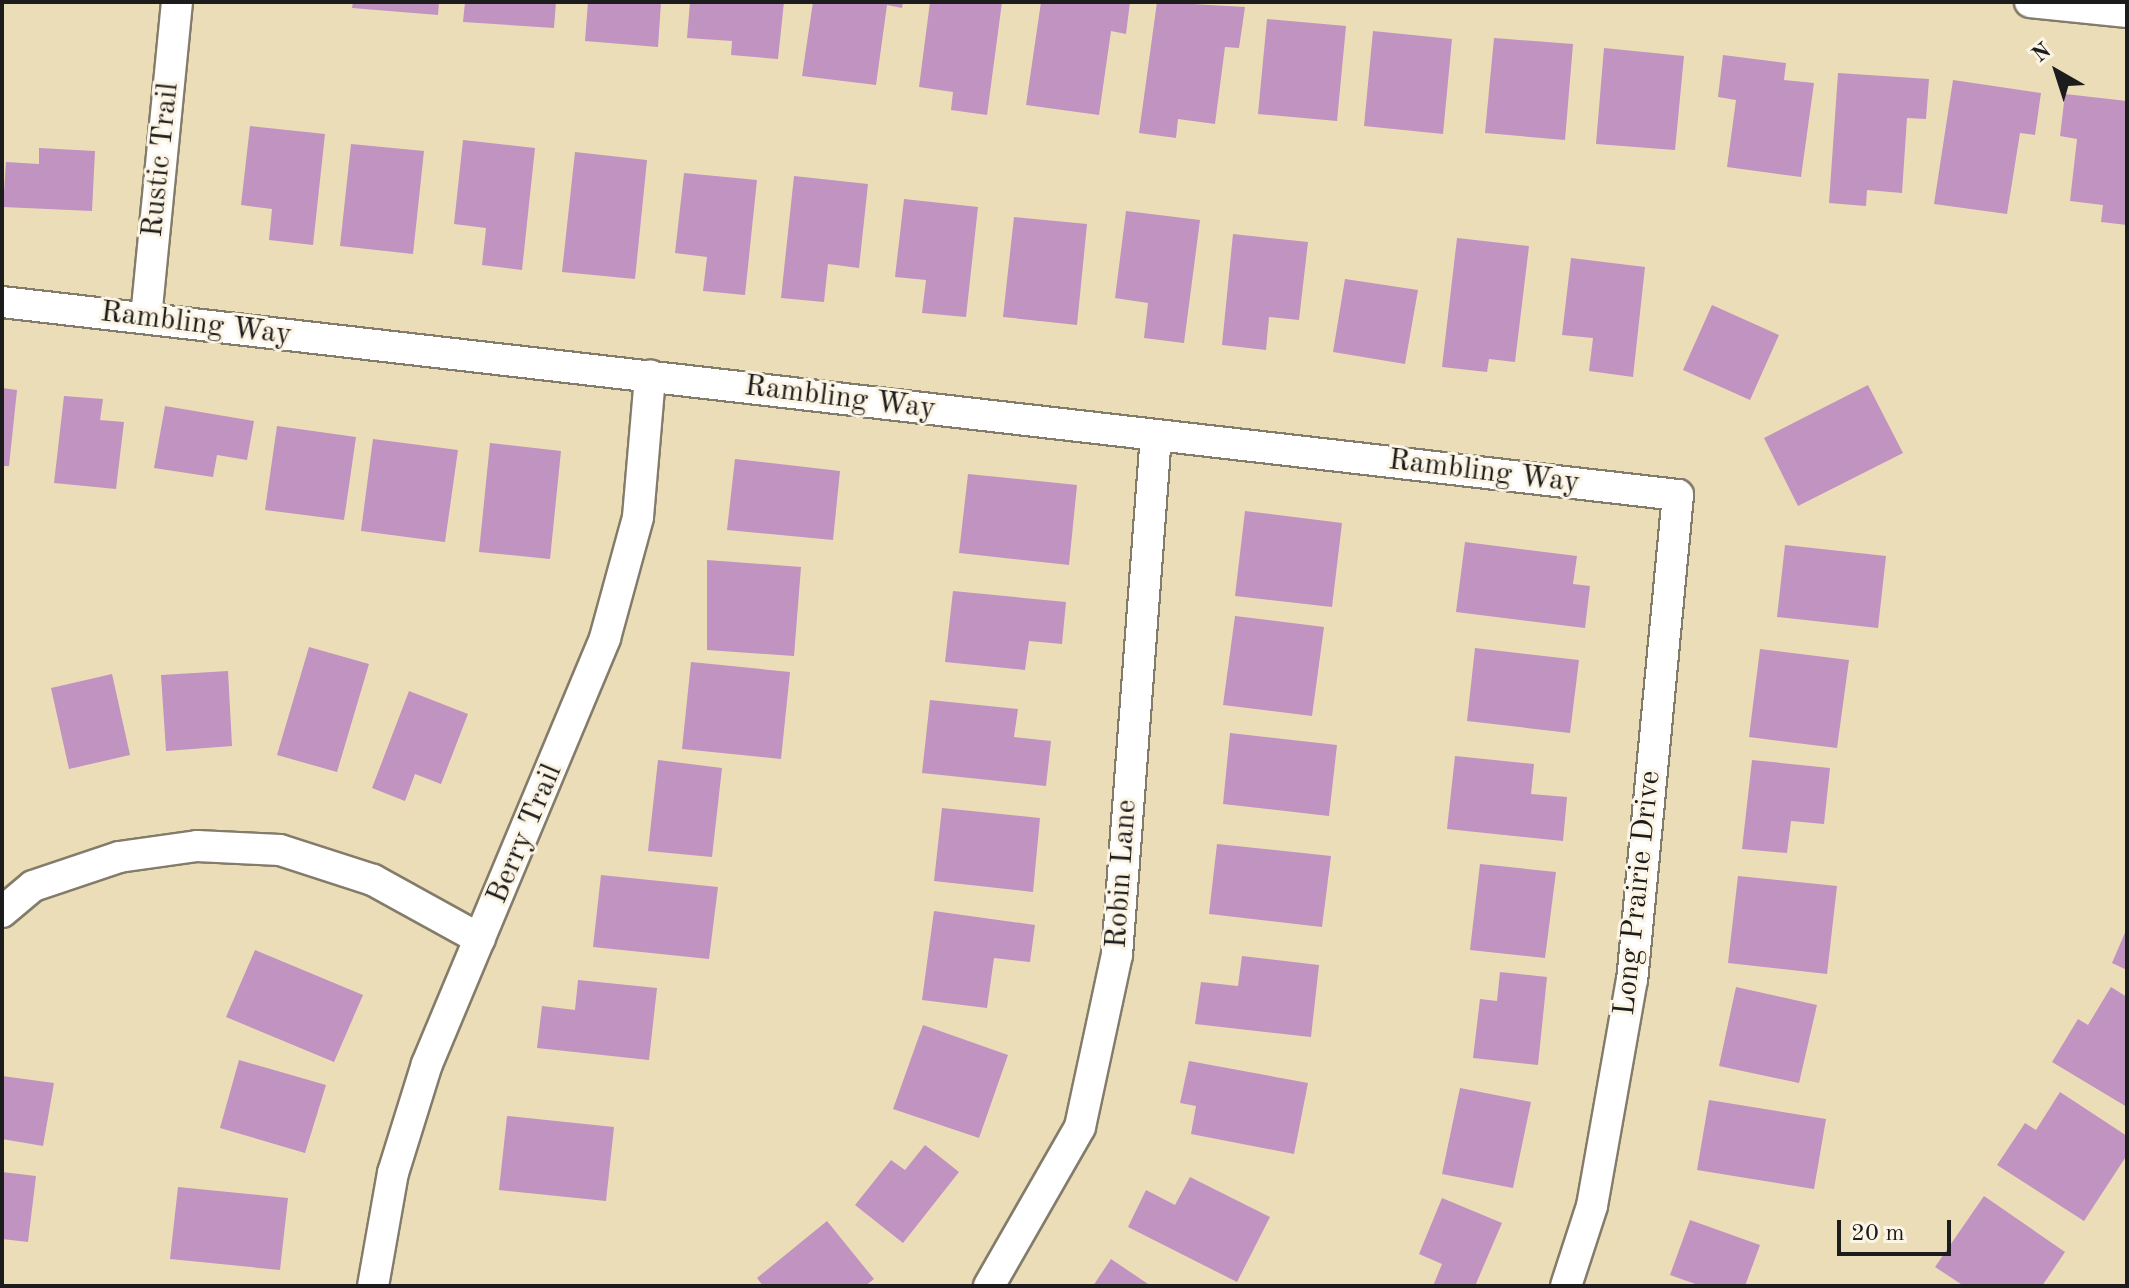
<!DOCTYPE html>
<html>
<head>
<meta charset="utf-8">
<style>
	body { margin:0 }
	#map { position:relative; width:2129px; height:1288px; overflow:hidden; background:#ecddb9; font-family:"Old Standard TT",serif }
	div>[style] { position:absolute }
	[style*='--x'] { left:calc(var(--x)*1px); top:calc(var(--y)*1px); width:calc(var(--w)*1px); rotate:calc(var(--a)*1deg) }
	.building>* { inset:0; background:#c093c0 }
	.roads { filter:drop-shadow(2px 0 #847c6a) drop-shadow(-2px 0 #847c6a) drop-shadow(0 2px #847c6a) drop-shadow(0 -2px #847c6a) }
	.street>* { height:30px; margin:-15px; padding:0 15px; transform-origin:15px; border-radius:15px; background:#fff }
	span { translate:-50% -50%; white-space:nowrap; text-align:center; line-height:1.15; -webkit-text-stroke:6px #fcf5e5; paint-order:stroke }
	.street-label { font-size:30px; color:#1c1c1c }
	.frame { position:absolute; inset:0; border:4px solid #1c1c1c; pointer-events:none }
	.north { position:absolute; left:2017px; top:32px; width:80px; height:80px; -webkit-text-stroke:6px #fcf5e5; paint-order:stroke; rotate:321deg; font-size:22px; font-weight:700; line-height:32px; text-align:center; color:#1c1c1c }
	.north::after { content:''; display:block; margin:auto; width:28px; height:36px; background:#1c1c1c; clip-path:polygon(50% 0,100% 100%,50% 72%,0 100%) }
	.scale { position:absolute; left:1837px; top:1220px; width:114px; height:36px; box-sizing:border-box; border:4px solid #1c1c1c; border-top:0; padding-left:10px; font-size:24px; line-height:28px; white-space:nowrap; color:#1c1c1c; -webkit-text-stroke:6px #fcf5e5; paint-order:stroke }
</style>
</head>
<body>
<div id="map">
	<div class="building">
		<i style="clip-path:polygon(353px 2px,439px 2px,438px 15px,352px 8px)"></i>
		<i style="clip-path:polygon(465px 2px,556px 2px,554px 28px,463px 22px)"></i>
		<i style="clip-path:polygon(588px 2px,661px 2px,658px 47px,585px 41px)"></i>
		<i style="clip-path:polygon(690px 2px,784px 2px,778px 59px,731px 55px,732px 41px,687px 38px)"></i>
		<i style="clip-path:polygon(813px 2px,903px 2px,902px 8px,887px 5px,876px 85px,802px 76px)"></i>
		<i style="clip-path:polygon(930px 2px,1002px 2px,987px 115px,951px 110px,953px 92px,919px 87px)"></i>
		<i style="clip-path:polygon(1041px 2px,1130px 2px,1126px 34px,1111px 31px,1099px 115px,1026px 105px)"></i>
		<i style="clip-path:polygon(1157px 2px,1245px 7px,1239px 48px,1225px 47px,1215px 124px,1178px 119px,1176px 138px,1139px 133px)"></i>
		<i style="clip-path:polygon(1267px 19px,1346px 26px,1337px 121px,1258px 114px)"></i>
		<i style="clip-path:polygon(1373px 31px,1452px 39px,1443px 134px,1364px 126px)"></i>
		<i style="clip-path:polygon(1494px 38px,1573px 44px,1565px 140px,1485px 133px)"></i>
		<i style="clip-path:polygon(1604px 48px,1684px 56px,1675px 150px,1596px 144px)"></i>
		<i style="clip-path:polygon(1723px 55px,1786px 63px,1784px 80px,1814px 83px,1801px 177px,1727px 167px,1736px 100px,1718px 97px)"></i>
		<i style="clip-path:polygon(1838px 73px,1929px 79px,1926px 119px,1907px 118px,1902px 193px,1867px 190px,1866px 206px,1829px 203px)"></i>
		<i style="clip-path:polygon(1953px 80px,2041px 93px,2035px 135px,2020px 133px,2007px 214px,1934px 204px)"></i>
		<i style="clip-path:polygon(2065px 94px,2127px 101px,2127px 225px,2101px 222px,2103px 205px,2070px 201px,2077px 139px,2060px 136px)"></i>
		<i style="clip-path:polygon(250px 126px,325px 134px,313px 245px,269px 240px,272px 209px,241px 205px)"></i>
		<i style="clip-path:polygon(463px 140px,535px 148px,522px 270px,482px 265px,486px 228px,454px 224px)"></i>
		<i style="clip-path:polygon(351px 144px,424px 151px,413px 254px,340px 246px)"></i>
		<i style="clip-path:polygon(39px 148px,95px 151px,92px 211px,3px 207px,6px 162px,39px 164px)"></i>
		<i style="clip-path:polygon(575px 152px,647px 160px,635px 279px,562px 272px)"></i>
		<i style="clip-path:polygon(684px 173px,757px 180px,745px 295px,703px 291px,707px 257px,675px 253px)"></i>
		<i style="clip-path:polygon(794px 176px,868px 184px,859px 268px,828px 264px,824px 302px,781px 298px)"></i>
		<i style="clip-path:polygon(904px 199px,978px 207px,966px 317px,922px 313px,926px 280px,895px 277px)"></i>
		<i style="clip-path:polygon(1126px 211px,1200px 220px,1184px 343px,1144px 338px,1148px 303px,1115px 298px)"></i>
		<i style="clip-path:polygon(1014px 217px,1087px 224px,1077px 325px,1003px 317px)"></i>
		<i style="clip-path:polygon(1233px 234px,1308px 242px,1299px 320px,1269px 317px,1266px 350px,1222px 345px)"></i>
		<i style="clip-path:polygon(1457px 238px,1529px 246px,1515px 362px,1489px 359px,1487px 372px,1442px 367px)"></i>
		<i style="clip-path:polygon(1571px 258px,1645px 267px,1633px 377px,1589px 371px,1593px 338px,1562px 335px)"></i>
		<i style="clip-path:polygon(1345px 279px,1418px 290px,1405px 364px,1333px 352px)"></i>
		<i style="clip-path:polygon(1712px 305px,1779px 335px,1750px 400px,1683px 370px)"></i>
		<i style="clip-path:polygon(1868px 385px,1903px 453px,1798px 506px,1764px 438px)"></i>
		<i style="clip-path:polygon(2px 388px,17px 390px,9px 466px,2px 466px)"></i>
		<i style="clip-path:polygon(64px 396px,103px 399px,100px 420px,124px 422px,116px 489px,54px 483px)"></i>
		<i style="clip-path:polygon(165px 406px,254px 421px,247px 460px,217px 455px,213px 477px,154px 468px)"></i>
		<i style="clip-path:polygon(277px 426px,356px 437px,344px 520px,265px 510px)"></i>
		<i style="clip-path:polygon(373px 439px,458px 450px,445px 542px,361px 531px)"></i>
		<i style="clip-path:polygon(490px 443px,561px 451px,550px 559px,479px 552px)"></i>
		<i style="clip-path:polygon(735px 459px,840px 471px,833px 540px,727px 530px)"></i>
		<i style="clip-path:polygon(968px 474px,1077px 485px,1069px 565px,959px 553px)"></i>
		<i style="clip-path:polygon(1245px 511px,1342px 523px,1332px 607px,1235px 596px)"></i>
		<i style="clip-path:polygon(1465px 542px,1577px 556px,1573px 584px,1590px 586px,1585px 628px,1456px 612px)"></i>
		<i style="clip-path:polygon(1785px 545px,1886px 556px,1878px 628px,1777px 617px)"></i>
		<i style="clip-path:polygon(707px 560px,801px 567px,794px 656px,707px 650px)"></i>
		<i style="clip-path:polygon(953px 591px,1066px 602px,1062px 644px,1029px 641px,1025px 670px,945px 662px)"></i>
		<i style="clip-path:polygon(1235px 616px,1324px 627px,1312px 716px,1223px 705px)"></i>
		<i style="clip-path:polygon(309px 647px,369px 664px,337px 772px,277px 755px)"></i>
		<i style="clip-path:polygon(1475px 648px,1579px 660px,1570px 733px,1467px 721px)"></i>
		<i style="clip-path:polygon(1760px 649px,1849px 660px,1837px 748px,1749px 737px)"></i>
		<i style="clip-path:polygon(691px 662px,790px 672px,781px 759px,682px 749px)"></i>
		<i style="clip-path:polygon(228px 671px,232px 746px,166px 751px,161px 675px)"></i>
		<i style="clip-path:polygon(112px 674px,130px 755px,69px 769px,51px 688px)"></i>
		<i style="clip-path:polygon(409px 691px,468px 714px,441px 784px,415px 774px,405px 801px,372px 788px)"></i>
		<i style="clip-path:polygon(930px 700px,1018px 709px,1014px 737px,1051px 741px,1046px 786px,922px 773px)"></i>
		<i style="clip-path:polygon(1230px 733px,1337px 745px,1329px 816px,1223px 804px)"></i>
		<i style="clip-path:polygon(1455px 756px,1534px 764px,1531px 794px,1567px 797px,1563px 841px,1447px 829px)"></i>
		<i style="clip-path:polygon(658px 760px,722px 768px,712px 857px,648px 851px)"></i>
		<i style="clip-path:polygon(1752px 760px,1830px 768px,1824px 824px,1791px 821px,1787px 853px,1742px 849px)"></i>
		<i style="clip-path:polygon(942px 808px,1040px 818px,1033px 892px,934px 881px)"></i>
		<i style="clip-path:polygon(1217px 844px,1331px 856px,1322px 927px,1209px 914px)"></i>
		<i style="clip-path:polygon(1480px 864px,1556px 872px,1545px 958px,1470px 950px)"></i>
		<i style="clip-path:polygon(601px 875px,718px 887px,709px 959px,593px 947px)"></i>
		<i style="clip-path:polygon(1738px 876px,1837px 886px,1827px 974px,1728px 963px)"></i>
		<i style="clip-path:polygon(934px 911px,1035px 925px,1030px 962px,994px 958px,987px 1008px,922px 1000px)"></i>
		<i style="clip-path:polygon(2127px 928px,2127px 970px,2112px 963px)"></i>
		<i style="clip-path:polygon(255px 950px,363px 995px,334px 1062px,226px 1017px)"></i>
		<i style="clip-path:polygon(1242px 956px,1319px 965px,1311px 1037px,1195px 1024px,1201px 982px,1238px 986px)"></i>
		<i style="clip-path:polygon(1500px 972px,1547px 977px,1538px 1065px,1473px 1058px,1480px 999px,1497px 1001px)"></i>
		<i style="clip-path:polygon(578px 980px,657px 988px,649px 1060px,537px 1048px,542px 1006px,575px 1010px)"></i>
		<i style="clip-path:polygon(1736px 987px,1817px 1005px,1799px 1083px,1719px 1066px)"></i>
		<i style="clip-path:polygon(2111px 987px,2127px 997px,2127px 1107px,2052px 1062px,2078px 1019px,2088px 1025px)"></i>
		<i style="clip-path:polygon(923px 1025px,1008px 1055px,979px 1138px,893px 1109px)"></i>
		<i style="clip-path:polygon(239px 1060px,326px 1085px,305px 1153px,220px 1128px)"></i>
		<i style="clip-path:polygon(1189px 1061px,1308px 1083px,1294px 1154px,1191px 1134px,1196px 1106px,1180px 1103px)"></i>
		<i style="clip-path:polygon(2px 1076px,54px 1083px,43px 1146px,2px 1139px)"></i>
		<i style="clip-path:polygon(1460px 1088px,1531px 1102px,1513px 1188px,1442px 1174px)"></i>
		<i style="clip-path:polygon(2060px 1092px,2127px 1136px,2127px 1155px,2084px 1221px,1997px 1165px,2025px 1123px,2036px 1130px)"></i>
		<i style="clip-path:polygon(1709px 1100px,1826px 1119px,1814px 1189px,1697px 1170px)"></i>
		<i style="clip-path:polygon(507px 1116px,614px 1127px,606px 1201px,499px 1190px)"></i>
		<i style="clip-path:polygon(925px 1145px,959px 1172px,903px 1243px,855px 1205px,891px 1160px,905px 1170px)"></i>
		<i style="clip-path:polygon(2px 1172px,36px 1176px,28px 1242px,2px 1239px)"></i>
		<i style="clip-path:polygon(1190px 1177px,1270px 1217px,1237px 1282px,1128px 1227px,1146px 1190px,1175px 1205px)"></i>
		<i style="clip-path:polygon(178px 1187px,288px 1198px,280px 1270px,170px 1259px)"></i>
		<i style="clip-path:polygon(1984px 1196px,2065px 1252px,2042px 1286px,1964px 1286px,1935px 1267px)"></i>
		<i style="clip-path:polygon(1442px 1198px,1502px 1223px,1475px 1286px,1433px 1286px,1442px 1264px,1419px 1254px)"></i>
		<i style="clip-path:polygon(1690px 1220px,1760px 1245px,1745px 1286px,1701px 1286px,1670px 1275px)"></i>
		<i style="clip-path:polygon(827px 1221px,874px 1279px,865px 1286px,763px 1286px,757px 1278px)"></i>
		<i style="clip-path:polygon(1111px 1259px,1151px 1286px,1093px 1286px)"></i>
	</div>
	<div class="roads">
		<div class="street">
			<i style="--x:2030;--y:2;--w:98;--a:5.9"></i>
			<i style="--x:2;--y:302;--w:1687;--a:6.57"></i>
			<i style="--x:1678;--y:495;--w:486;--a:95.4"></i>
			<i style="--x:1632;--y:979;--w:230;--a:100"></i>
			<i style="--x:1592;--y:1206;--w:84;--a:108"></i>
			<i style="--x:146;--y:318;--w:318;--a:-84.4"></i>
			<i style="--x:2;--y:912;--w:40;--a:-40"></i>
			<i style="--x:33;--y:886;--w:91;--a:-18.6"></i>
			<i style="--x:119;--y:857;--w:79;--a:-8"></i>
			<i style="--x:197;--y:846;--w:83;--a:2.8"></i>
			<i style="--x:280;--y:850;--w:98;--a:17.9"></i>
			<i style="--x:373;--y:880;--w:122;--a:28.9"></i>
			<i style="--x:373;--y:1286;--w:115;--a:-80"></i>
			<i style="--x:393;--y:1173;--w:114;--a:-72.7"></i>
			<i style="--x:427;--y:1064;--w:462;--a:-67.3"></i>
			<i style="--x:605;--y:638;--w:125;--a:-74.7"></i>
			<i style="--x:638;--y:517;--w:142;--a:-85.1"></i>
			<i style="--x:989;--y:1286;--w:183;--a:-60.2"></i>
			<i style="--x:1080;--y:1127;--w:176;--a:-77.9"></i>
			<i style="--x:1117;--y:955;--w:521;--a:-85.71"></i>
		</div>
	</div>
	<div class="street-label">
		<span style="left:161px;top:160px;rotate:-84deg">Rustic Trail</span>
		<span style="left:196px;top:324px;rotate:7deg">Rambling Way</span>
		<span style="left:840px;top:398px;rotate:7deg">Rambling Way</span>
		<span style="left:1484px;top:472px;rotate:7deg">Rambling Way</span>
		<span style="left:525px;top:834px;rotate:-67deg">Berry Trail</span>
		<span style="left:1122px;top:874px;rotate:-86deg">Robin Lane</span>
		<span style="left:1638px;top:893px;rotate:-84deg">Long Prairie Drive</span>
	</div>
	<div class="frame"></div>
	<div class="north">N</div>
	<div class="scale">20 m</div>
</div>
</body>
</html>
